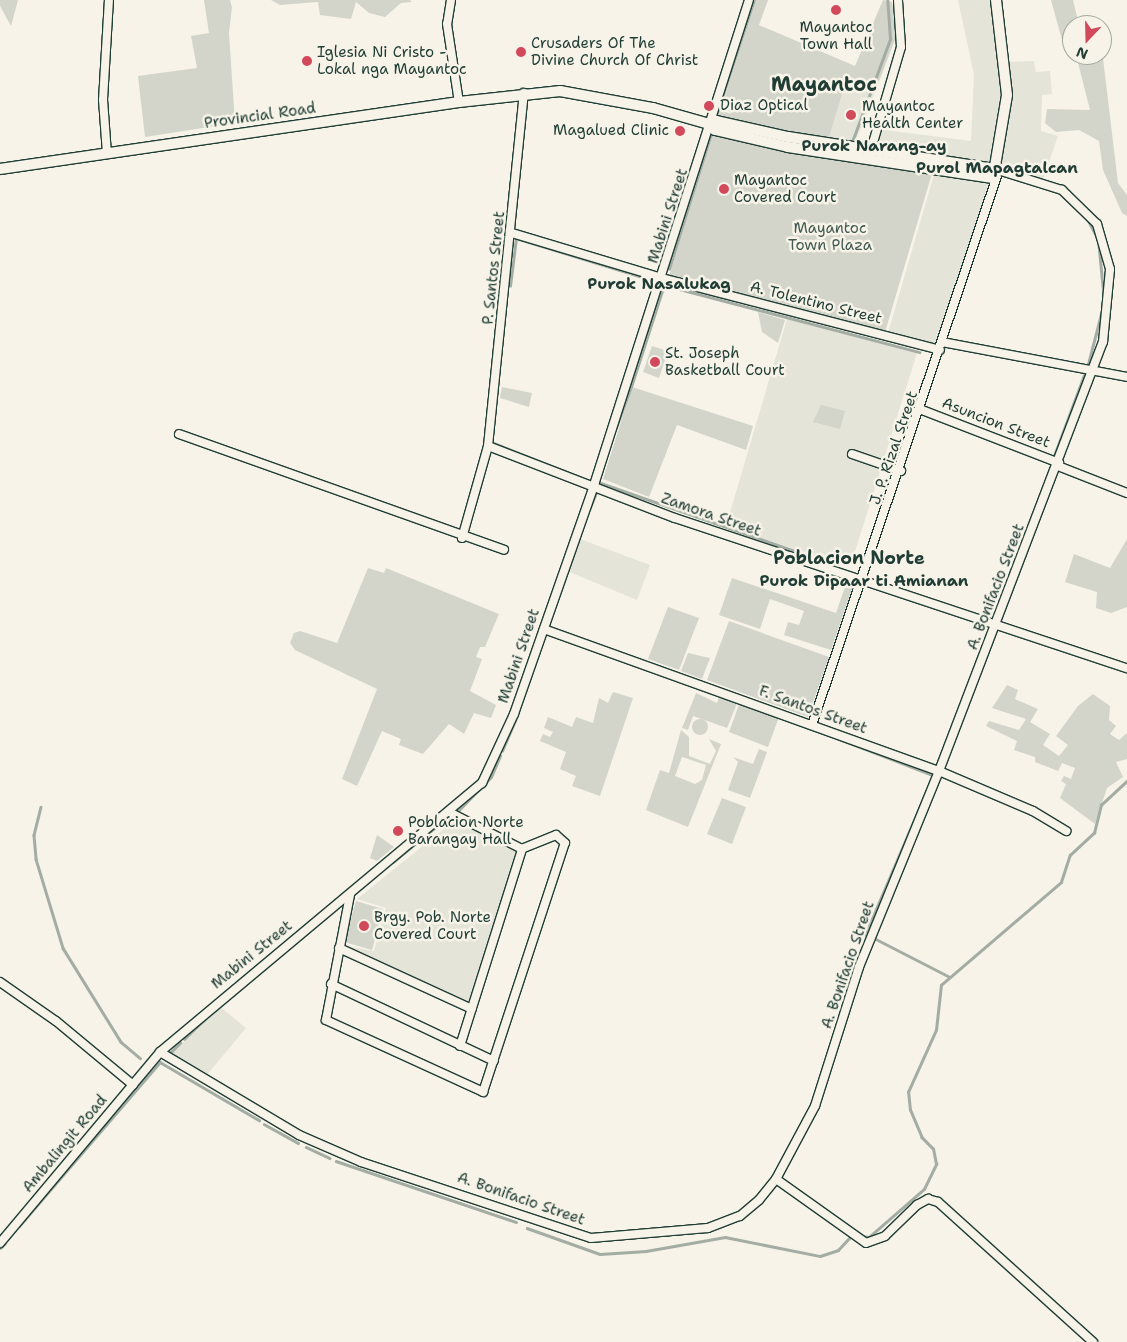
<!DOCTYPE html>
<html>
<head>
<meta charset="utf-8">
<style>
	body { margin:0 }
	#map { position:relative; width:1127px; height:1342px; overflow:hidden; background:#f7f3e8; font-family:"Shantell Sans",sans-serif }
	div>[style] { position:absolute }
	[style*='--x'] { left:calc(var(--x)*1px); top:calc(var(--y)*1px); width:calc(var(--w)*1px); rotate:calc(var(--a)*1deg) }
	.built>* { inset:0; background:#e5e4d9 }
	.green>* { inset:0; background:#d3d5ca }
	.round { border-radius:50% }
	.stream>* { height:2.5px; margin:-1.25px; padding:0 1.25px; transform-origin:1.25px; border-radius:1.25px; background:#a4ada3 }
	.roads { filter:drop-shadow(1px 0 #1f3d34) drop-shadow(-1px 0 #1f3d34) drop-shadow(0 1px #1f3d34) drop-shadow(0 -1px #1f3d34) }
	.minor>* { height:8px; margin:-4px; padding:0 4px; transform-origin:4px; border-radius:4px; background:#f7f3e8 }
	.secondary>* { height:10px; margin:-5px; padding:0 5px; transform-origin:5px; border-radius:5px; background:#f7f3e8 }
	.dots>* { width:14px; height:14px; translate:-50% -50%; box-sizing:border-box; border:2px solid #f7f3e8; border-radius:50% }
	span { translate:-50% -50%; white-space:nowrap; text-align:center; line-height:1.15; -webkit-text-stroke:5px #f7f3e8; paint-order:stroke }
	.poi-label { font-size:15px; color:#1f3d34 }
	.left { translate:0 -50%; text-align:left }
	.right { translate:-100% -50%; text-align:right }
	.street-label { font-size:15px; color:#1f3d34 }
	.park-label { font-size:15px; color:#435b52 }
	.neighbourhood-label { font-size:16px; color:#1f3d34; font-weight:700 }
	.quarter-label { font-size:18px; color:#1f3d34; font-weight:700 }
	.district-label { font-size:20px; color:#1f3d34; font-weight:700 }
	.north { position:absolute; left:1062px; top:15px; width:50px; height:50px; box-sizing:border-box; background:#f7f3e8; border:1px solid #a1aaa0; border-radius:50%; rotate:201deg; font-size:14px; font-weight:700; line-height:20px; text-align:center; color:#1f3d34 }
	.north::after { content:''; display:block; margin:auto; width:18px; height:22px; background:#d1495b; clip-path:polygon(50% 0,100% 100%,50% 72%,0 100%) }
</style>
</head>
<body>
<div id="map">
	<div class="built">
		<i style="clip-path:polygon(958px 0,996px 0,1006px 62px,1034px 61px,1036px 72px,1050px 71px,1052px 94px,1042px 95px,1041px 131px,1058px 136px,1042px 182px,995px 169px,870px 152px,877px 129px,971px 141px,974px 75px)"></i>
		<i style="clip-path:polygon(845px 83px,875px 92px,855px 143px,829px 138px)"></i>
		<i style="clip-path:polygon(935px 171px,990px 180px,938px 348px,888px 333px)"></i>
		<i style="clip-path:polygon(787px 319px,917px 353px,853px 558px,842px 555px,839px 564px,726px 526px)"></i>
		<i style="clip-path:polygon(580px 539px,650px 565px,637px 600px,567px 571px)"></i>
		<i style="clip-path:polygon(456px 819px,518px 849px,469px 1005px,342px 945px,374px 951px,386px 908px,357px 899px)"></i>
		<i style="clip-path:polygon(218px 1005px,246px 1028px,206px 1076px,171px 1055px)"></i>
	</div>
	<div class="green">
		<i style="clip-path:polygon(0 0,18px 0,11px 26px,0 6px)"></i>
		<i style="clip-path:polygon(204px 0,230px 0,232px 7px,229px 33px,235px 123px,145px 137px,138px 76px,197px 68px,191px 36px,209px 33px)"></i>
		<i style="clip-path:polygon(271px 0,410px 0,412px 2px,401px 3px,385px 17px,369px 13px,356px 2px,351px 19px,320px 15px,318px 2px,280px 5px)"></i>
		<i style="clip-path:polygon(756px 0,768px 0,759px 25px,855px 66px,883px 0,892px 2px,896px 37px,875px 92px,845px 84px,829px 138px,718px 118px)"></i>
		<i style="clip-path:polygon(1051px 0,1073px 0,1079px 25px,1072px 25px,1072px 52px,1065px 51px)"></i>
		<i style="clip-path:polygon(1102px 50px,1118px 183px,1127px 195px,1127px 216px,1122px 213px,1103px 170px,1099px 141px,1079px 130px,1056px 132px,1045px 123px,1047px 109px,1090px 110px,1076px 55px,1102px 55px)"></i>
		<i style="clip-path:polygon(713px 133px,933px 170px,885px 332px,669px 276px)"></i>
		<i style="clip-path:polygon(758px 312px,785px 320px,778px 343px,762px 332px)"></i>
		<i style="clip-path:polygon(652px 346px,668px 351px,659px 378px,643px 372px)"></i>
		<i style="clip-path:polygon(502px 387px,532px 393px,529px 407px,500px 398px)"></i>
		<i style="clip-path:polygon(632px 387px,753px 426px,746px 450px,677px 425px,649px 497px,603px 479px)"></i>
		<i style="clip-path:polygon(821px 405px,845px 411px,840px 429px,813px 422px)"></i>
		<i style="clip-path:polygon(1127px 539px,1127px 607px,1111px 613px,1096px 608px,1097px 592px,1065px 582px,1074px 554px,1110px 568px)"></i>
		<i style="clip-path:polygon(368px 568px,384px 573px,386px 568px,499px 614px,485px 647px,480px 647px,476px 657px,482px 659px,470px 691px,496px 705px,491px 718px,474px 713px,464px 734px,449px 724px,423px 754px,399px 745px,401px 739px,382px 731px,357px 786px,342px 779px,377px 689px,295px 650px,290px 643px,294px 633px,300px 631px,337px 643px)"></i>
		<i style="clip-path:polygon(732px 578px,836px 613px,846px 584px,853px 586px,831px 650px,784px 635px,788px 622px,799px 625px,804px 611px,770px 599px,760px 629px,719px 615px)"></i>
		<i style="clip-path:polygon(668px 607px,699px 618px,679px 670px,648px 659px)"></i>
		<i style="clip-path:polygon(729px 621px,829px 657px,808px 717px,707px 680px)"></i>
		<i style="clip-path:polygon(688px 653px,710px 658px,702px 679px,681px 671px)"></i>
		<i style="clip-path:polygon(1007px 685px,1018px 690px,1015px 699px,1038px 709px,1030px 722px,1050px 734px,1043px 745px,1059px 756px,1068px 745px,1056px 736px,1078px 706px,1093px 694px,1110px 706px,1109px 720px,1116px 726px,1110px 734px,1119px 740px,1127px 733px,1127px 759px,1116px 762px,1123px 777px,1107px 788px,1095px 824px,1060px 798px,1066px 784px,1061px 781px,1064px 776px,1071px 779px,1075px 768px,1062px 763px,1058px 771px,1035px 762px,1035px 757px,1014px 750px,1017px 741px,986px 726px,989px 721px,1019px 730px,1026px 719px,992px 708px)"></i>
		<i style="clip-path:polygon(613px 692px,633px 698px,600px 796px,572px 786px,576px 776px,560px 769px,566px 752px,540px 741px,543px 734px,550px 737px,553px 732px,544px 728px,548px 717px,572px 727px,576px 717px,593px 723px,599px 698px,608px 703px)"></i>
		<i style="clip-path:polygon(696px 693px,717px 703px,720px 694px,738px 701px,727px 728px,693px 716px,688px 730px,682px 728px)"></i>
		<i style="clip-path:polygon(740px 702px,779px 717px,768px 747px,729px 732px)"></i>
		<i class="round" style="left:692px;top:719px;width:16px;height:16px"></i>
		<i style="clip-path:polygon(evenodd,681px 730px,689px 737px,689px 756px,710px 764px,716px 751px,709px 739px,721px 744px,688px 827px,646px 810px,660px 770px,669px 773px,681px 730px,682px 757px,706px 765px,702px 780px,695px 784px,675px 776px,682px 757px)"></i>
		<i style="clip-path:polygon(759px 749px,767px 752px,750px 798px,728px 790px,738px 762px,733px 757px,753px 764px)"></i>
		<i style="clip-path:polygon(722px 798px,746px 807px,732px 844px,707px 834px)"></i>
		<i style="clip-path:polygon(377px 835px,394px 847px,377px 861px,370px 858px)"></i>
		<i style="clip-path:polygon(356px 901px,383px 909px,372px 950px,344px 942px)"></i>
	</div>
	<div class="stream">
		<i style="--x:716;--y:116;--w:122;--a:-71.9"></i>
		<i style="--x:852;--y:142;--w:110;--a:-69.7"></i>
		<i style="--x:890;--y:39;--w:39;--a:-94"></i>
		<i style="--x:1088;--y:220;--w:19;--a:62"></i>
		<i style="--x:1099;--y:245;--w:51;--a:84.4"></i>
		<i style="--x:669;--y:269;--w:142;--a:-72.8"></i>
		<i style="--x:510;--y:286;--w:48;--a:-82.9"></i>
		<i style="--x:516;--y:238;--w:132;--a:17.2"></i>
		<i style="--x:1087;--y:368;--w:64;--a:-75.5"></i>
		<i style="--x:631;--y:387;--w:107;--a:-72.1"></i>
		<i style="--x:664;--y:285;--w:264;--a:14.7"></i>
		<i style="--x:616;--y:428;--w:41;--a:-70.3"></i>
		<i style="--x:491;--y:442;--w:96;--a:21.5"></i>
		<i style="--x:1054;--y:456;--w:86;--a:-69.7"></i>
		<i style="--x:598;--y:482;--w:245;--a:19.3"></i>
		<i style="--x:589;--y:510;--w:18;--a:-68"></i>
		<i style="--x:837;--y:738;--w:103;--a:21.1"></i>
		<i style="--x:502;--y:751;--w:34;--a:-67"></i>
		<i style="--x:941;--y:756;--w:136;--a:-69.3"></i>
		<i style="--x:41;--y:807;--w:29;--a:104"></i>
		<i style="--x:34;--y:835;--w:24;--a:85"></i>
		<i style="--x:36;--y:859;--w:93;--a:73.1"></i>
		<i style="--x:63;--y:948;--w:110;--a:58.3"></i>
		<i style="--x:121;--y:1042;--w:25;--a:40"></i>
		<i style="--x:456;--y:813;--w:50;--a:-45.8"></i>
		<i style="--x:491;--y:777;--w:23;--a:-67"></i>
		<i style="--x:442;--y:823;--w:12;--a:-35"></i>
		<i style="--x:393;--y:862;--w:58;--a:-39.4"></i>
		<i style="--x:865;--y:935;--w:168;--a:-66.9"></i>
		<i style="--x:876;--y:939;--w:81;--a:27.2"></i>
		<i style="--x:184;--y:1039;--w:29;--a:-44"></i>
		<i style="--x:168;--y:1055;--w:17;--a:-45"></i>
		<i style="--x:264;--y:1124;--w:39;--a:29"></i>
		<i style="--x:306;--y:1147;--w:26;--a:25"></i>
		<i style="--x:336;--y:1161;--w:190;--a:18.7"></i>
		<i style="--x:19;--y:1226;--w:216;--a:-49.3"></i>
		<i style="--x:160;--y:1062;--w:115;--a:30.4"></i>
		<i style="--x:527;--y:1228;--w:77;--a:19.6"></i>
		<i style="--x:600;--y:1254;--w:46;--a:-3.7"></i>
		<i style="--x:646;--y:1251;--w:80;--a:-10"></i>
		<i style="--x:725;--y:1237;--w:97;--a:11.3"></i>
		<i style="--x:820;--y:1256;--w:19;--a:-18"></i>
		<i style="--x:838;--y:1250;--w:18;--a:-47"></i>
		<i style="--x:861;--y:1236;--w:8;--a:7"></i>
		<i style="--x:869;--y:1237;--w:73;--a:-41.1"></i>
		<i style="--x:924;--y:1189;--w:28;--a:-64"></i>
		<i style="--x:936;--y:1164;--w:15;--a:-101"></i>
		<i style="--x:933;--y:1149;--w:16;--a:-135"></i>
		<i style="--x:922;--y:1138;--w:30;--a:-113"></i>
		<i style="--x:910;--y:1110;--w:18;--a:-96"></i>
		<i style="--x:908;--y:1092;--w:68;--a:-65.7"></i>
		<i style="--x:936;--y:1030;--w:45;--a:-83.7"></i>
		<i style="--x:941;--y:985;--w:158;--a:-40.6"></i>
		<i style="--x:1061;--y:882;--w:28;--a:-72"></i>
		<i style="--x:1070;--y:855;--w:33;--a:-43"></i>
		<i style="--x:1094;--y:833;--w:29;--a:-76"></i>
		<i style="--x:1101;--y:805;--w:35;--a:-43"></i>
		<i style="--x:0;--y:1248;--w:6;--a:-45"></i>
	</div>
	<div class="roads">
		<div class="minor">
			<i style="--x:451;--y:0;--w:24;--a:99"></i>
			<i style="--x:447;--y:24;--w:79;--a:81.3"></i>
			<i style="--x:870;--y:153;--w:110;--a:-73.7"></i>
			<i style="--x:901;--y:47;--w:47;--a:-93.7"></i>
			<i style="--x:107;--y:154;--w:54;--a:-94.2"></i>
			<i style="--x:103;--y:100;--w:100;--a:-86.6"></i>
			<i style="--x:512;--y:233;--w:157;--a:16.7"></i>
			<i style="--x:662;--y:278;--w:287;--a:14.5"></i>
			<i style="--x:942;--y:342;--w:188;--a:10.7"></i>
			<i style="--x:922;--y:410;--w:147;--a:21.1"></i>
			<i style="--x:179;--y:434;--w:345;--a:19.6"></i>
			<i style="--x:488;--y:446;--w:200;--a:21.1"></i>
			<i style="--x:675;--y:518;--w:476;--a:18.4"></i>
			<i style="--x:852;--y:454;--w:52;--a:19.1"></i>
			<i style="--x:1058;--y:466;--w:74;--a:21.4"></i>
			<i style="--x:462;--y:538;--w:96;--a:-74.2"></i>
			<i style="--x:488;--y:446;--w:355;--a:-84.2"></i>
			<i style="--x:544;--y:629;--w:420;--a:19.8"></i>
			<i style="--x:939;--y:771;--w:102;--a:23.1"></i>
			<i style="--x:1033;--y:811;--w:39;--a:31"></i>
			<i style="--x:812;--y:725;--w:579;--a:-71.38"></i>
			<i style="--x:350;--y:895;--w:127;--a:100.9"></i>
			<i style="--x:326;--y:1020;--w:173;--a:24.6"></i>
			<i style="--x:483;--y:1092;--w:262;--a:-71.8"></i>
			<i style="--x:565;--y:843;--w:12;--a:-138"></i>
			<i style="--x:556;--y:835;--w:37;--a:158"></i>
			<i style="--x:522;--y:849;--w:80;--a:-153.1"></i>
			<i style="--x:339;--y:948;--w:146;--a:24.6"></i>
			<i style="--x:0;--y:982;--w:68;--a:34.9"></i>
			<i style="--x:56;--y:1021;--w:100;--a:39.7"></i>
			<i style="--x:331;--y:984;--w:180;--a:25.3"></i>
			<i style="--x:460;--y:1046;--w:207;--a:-72.5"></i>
			<i style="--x:160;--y:1052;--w:162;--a:30.8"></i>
			<i style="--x:299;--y:1135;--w:68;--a:23.5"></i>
			<i style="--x:361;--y:1162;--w:242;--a:18.3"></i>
			<i style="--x:591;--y:1238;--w:117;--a:-4.9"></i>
			<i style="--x:708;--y:1228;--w:34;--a:-21"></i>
			<i style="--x:740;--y:1216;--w:25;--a:-40"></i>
			<i style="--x:759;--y:1200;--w:27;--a:-51"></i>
			<i style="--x:776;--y:1179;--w:83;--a:-61.9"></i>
			<i style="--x:815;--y:1106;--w:146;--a:-72.4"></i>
			<i style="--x:859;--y:967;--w:212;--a:-67.8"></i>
			<i style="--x:939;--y:771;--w:459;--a:-69.1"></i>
			<i style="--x:1103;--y:342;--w:73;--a:-84.5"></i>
			<i style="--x:1110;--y:269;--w:47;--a:-106.1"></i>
			<i style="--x:1097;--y:224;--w:49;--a:-135.8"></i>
			<i style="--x:1062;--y:190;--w:70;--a:-162.6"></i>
			<i style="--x:776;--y:1179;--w:110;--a:35.4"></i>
			<i style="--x:866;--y:1243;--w:20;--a:-20"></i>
			<i style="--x:885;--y:1236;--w:45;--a:-44.1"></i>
			<i style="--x:917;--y:1205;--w:13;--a:-29"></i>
			<i style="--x:928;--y:1199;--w:10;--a:17"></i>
			<i style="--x:938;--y:1202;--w:209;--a:42.1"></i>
			<i style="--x:0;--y:1243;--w:249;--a:-50"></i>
			<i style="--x:160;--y:1052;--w:420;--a:-39.9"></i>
			<i style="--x:482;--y:783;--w:76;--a:-65.1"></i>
			<i style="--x:514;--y:714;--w:243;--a:-70.7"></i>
			<i style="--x:594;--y:485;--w:509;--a:-72.28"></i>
		</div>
		<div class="secondary">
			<i style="--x:709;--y:124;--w:8;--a:-23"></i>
			<i style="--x:716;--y:121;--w:74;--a:12.5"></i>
			<i style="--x:788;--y:137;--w:209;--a:8.8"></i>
			<i style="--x:0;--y:169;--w:464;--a:-8.3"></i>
			<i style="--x:459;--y:102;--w:102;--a:-6.2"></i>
			<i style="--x:560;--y:91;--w:95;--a:10.4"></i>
			<i style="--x:653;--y:108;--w:58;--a:15.9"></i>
			<i style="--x:709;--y:124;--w:8;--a:45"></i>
			<i style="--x:715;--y:130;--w:75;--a:13.1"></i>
			<i style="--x:788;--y:147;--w:207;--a:8.6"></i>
			<i style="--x:993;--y:178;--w:84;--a:-80.4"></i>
			<i style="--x:1007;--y:95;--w:96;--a:-96.6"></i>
		</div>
	</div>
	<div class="dots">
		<i style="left:836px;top:10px;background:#d1495b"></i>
		<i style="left:521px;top:52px;background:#d1495b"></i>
		<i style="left:307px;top:61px;background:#d1495b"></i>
		<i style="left:709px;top:106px;background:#d1495b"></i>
		<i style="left:851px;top:115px;background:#d1495b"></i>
		<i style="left:680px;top:131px;background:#d1495b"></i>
		<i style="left:724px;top:189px;background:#d1495b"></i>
		<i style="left:655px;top:362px;background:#d1495b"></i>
		<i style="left:398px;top:831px;background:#d1495b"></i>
		<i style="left:364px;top:926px;background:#d1495b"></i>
	</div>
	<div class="poi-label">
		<span style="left:836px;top:36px">Mayantoc<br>Town Hall</span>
		<span class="left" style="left:531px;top:52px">Crusaders Of The<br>Divine Church Of Christ</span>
		<span class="left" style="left:317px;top:61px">Iglesia Ni Cristo -<br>Lokal nga Mayantoc</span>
		<span class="left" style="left:720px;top:106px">Diaz Optical</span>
		<span class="left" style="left:862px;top:115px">Mayantoc<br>Health Center</span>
		<span class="right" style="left:669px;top:131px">Magalued Clinic</span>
		<span class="left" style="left:734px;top:189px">Mayantoc<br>Covered Court</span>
		<span class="left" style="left:665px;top:362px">St. Joseph<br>Basketball Court</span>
		<span class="left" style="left:408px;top:831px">Poblacion Norte<br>Barangay Hall</span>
		<span class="left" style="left:374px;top:926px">Brgy. Pob. Norte<br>Covered Court</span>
	</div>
	<div class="street-label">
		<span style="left:260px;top:116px;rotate:-8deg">Provincial Road</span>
		<span style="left:668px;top:216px;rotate:-72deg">Mabini Street</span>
		<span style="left:494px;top:268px;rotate:-84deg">P. Santos Street</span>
		<span style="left:816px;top:303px;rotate:14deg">A. Tolentino Street</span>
		<span style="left:996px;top:423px;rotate:21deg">Asuncion Street</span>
		<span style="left:894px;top:448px;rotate:-71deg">J. P. Rizal Street</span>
		<span style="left:711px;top:515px;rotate:19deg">Zamora Street</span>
		<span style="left:996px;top:587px;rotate:-69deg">A. Bonifacio Street</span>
		<span style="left:519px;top:656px;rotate:-71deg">Mabini Street</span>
		<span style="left:813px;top:710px;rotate:20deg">F. Santos Street</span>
		<span style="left:252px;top:955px;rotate:-39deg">Mabini Street</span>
		<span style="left:848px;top:965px;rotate:-71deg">A. Bonifacio Street</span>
		<span style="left:65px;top:1144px;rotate:-50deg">Ambalingit Road</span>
		<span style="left:521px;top:1199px;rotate:19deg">A. Bonifacio Street</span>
	</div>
	<div class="park-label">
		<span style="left:830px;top:237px">Mayantoc<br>Town Plaza</span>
	</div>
	<div class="neighbourhood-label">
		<span style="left:874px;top:146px">Purok Narang-ay</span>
		<span style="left:997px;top:168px">Purol Mapagtalcan</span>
		<span style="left:659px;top:284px">Purok Nasalukag</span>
		<span style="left:864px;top:581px">Purok Dipaar ti Amianan</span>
	</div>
	<div class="quarter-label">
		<span style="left:849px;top:558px">Poblacion Norte</span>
	</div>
	<div class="district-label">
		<span style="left:824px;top:84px">Mayantoc</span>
	</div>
	<div class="north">N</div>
</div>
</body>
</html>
